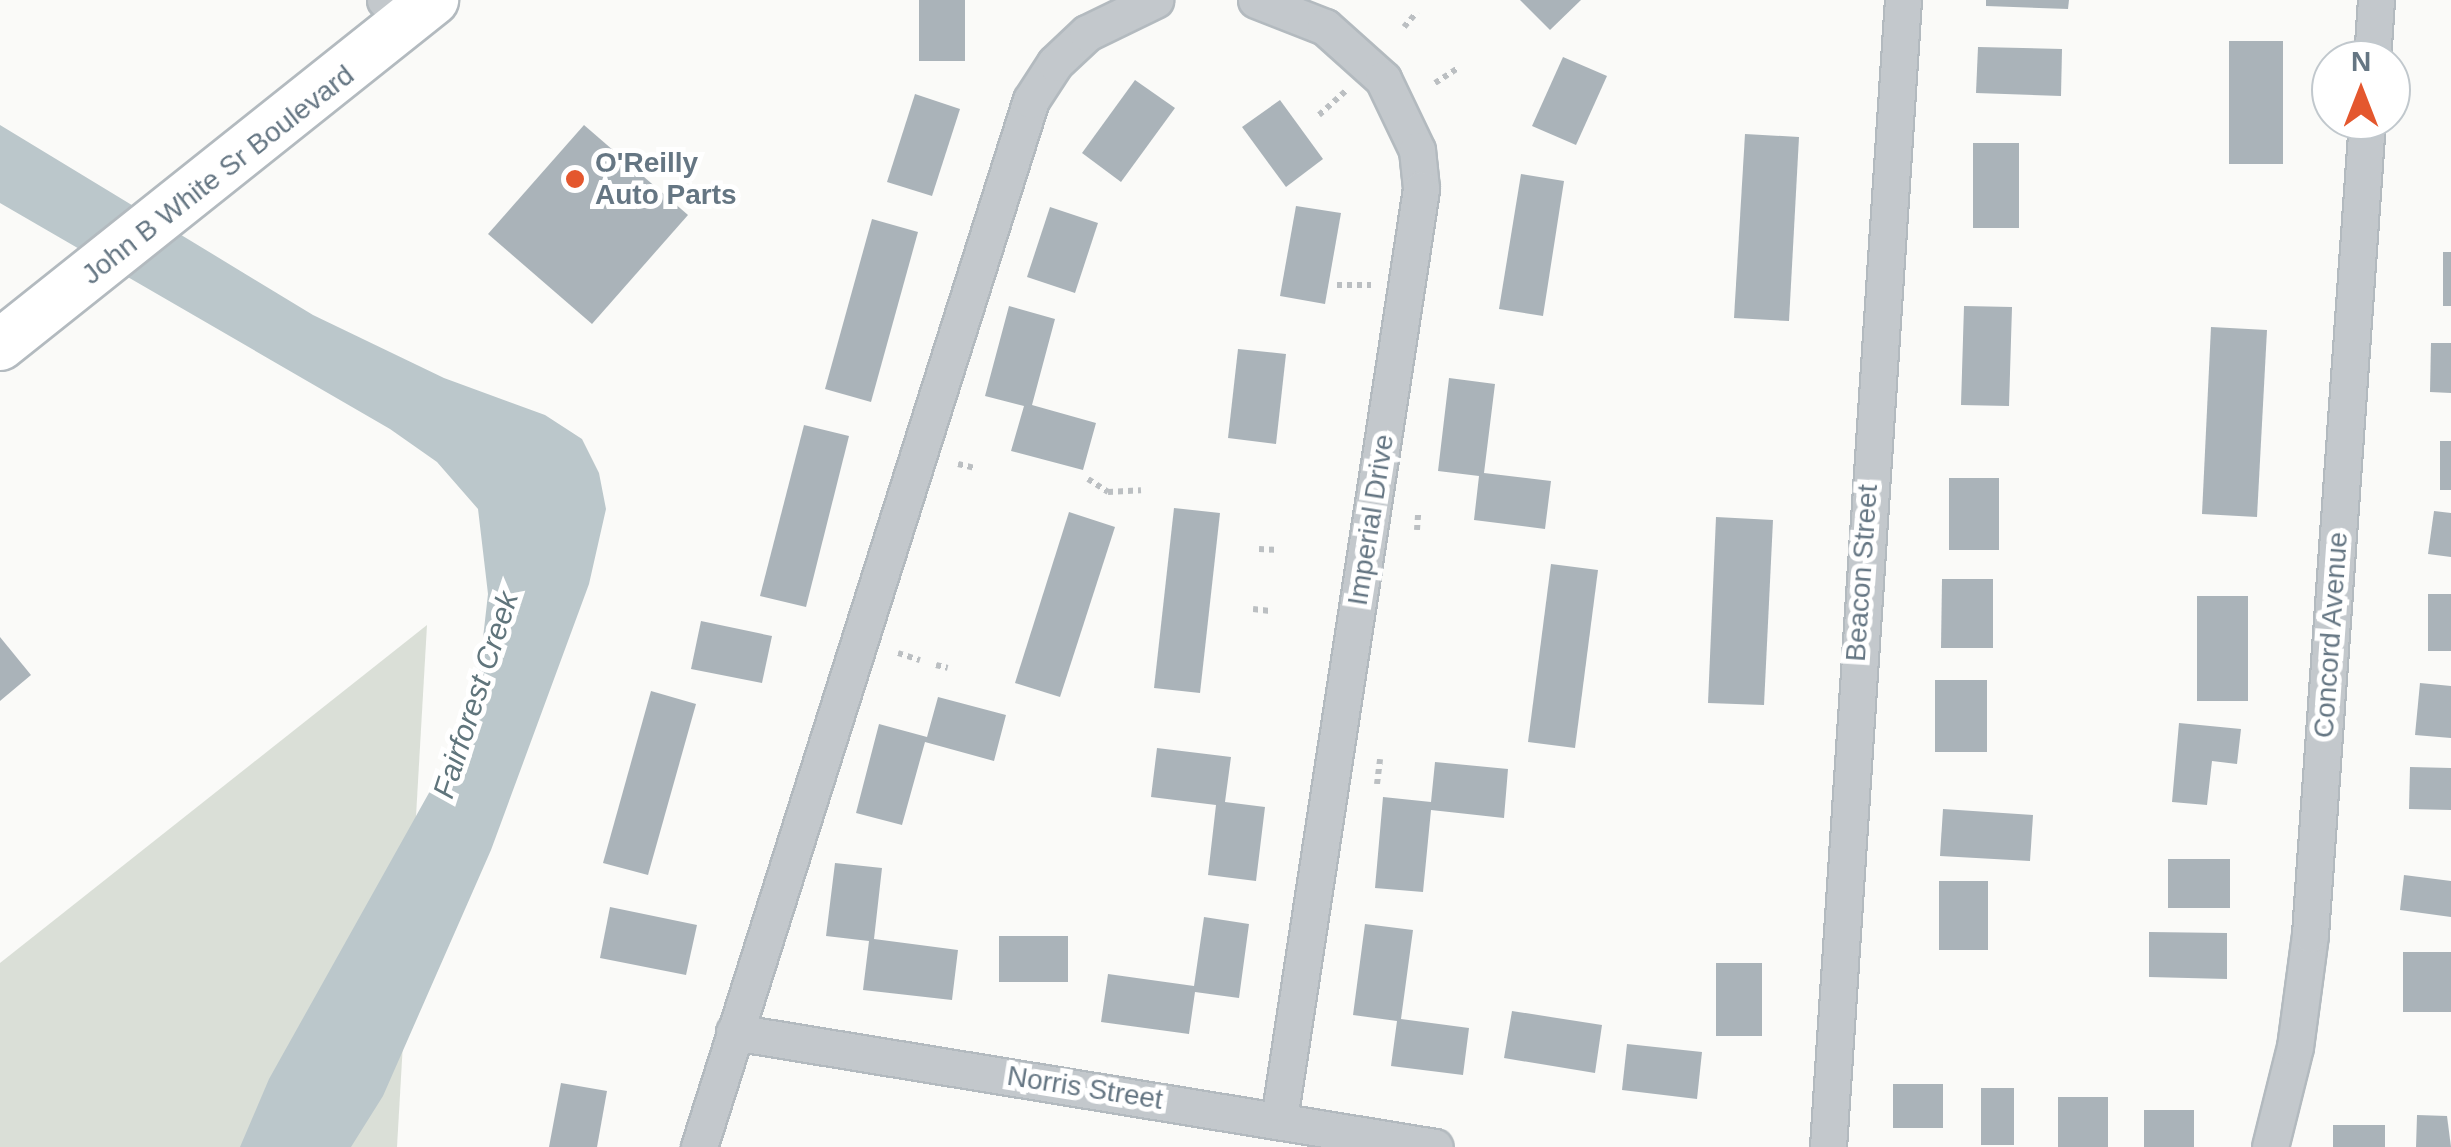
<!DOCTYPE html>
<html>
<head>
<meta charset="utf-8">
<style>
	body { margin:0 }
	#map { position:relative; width:2451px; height:1147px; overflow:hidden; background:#fafaf8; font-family:Helvetica,sans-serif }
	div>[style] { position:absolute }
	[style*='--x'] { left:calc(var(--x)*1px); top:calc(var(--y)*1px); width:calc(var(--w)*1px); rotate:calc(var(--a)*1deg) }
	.green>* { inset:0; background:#dadfd7 }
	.water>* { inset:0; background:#bbc7cb }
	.building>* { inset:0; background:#aab3b9 }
	.path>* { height:6px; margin-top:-3px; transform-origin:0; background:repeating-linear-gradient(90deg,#bbbfc2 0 5px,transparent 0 10px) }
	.roads { filter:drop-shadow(2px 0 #b3babf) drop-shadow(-2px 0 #b3babf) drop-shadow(0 2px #b3babf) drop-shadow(0 -2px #b3babf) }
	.street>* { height:35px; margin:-17.5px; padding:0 17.5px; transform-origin:17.5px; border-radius:17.5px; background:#c3c8cc }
	.secondary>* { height:50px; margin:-25px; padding:0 25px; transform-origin:25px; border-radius:25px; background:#fff }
	.dots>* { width:28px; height:28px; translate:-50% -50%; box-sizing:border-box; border:5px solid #fff; border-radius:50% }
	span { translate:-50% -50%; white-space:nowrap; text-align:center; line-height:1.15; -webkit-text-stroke:10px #fff; paint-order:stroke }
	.poi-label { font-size:28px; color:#657683; font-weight:700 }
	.left { translate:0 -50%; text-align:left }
	.street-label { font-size:28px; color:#657683 }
	.water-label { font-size:30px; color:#60757c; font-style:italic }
	.north { position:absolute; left:2311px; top:40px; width:100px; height:100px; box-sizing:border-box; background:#fff; border:2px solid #c1c8cd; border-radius:50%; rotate:0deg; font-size:28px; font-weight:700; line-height:40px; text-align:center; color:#657683 }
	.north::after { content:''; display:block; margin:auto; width:35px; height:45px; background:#e4572e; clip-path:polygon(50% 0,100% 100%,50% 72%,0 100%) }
</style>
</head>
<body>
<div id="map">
	<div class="green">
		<i style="clip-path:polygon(427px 625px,397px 1147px,0 1147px,0 963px)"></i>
	</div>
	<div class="water">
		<i style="clip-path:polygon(0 125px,313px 315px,444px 378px,545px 415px,582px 439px,599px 473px,606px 509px,589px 584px,491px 850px,383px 1096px,351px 1147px,240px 1147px,269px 1079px,444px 766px,478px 682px,488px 594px,478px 509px,437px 462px,390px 429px,0 203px)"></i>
	</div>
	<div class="building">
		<i style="clip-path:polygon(919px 0,965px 0,965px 61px,919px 61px)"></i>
		<i style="clip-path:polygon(1520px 0,1581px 0,1550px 30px)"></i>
		<i style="clip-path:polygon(1986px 0,2069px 0,2068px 9px,1986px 6px)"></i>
		<i style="clip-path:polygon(2229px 41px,2283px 41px,2283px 164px,2229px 164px)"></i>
		<i style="clip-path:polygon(1978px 47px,2062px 49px,2061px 96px,1976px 93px)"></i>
		<i style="clip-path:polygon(1563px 57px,1607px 76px,1576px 145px,1532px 126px)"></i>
		<i style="clip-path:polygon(1135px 80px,1175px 108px,1121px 182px,1082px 153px)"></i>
		<i style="clip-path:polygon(915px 94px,960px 109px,932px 196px,887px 182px)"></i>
		<i style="clip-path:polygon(1280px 100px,1323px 159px,1286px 187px,1242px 127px)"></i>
		<i style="clip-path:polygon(584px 125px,688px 215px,592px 324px,488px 234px)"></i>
		<i style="clip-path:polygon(1745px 134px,1799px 137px,1789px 321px,1734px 318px)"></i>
		<i style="clip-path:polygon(1973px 143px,2019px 143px,2019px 228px,1973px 228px)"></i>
		<i style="clip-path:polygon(1521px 174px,1564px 181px,1543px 316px,1499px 309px)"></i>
		<i style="clip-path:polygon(1296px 206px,1341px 213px,1325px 304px,1280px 296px)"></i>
		<i style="clip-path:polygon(1050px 207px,1098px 223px,1075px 293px,1027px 277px)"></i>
		<i style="clip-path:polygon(872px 219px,918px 232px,871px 402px,825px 389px)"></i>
		<i style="clip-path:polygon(2443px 252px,2451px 252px,2451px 306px,2443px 306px)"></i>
		<i style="clip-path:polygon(1009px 306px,1055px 319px,1032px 405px,1096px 423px,1083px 470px,1011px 451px,1024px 406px,985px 396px)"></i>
		<i style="clip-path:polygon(1964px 306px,2012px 307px,2009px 406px,1961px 405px)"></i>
		<i style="clip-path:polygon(2211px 327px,2267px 330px,2257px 517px,2202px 514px)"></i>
		<i style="clip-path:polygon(2431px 343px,2451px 343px,2451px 393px,2430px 392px)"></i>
		<i style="clip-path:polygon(1238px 349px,1286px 354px,1276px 444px,1228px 438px)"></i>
		<i style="clip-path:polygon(1449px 378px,1495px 384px,1484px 473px,1551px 481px,1545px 529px,1474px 520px,1479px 476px,1438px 471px)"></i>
		<i style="clip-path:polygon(804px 425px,849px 436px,806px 607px,760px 596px)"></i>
		<i style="clip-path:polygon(2440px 441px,2451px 441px,2451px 490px,2440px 490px)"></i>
		<i style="clip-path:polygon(1949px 478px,1999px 478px,1999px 550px,1949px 550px)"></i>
		<i style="clip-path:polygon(1174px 508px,1220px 513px,1200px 693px,1154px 688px)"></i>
		<i style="clip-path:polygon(2434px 511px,2451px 513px,2451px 557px,2428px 554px)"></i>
		<i style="clip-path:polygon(1069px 512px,1115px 527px,1060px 697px,1015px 683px)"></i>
		<i style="clip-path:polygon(1716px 517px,1773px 520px,1764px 705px,1708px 703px)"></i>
		<i style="clip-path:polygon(1551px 564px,1598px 570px,1575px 748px,1528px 742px)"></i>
		<i style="clip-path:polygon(1942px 579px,1993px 579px,1993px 648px,1941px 648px)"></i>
		<i style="clip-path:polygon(2428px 594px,2451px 594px,2451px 651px,2428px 651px)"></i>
		<i style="clip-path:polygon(2197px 596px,2248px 596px,2248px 701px,2197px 701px)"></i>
		<i style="clip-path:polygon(701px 621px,772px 636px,762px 683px,691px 669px)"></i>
		<i style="clip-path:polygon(0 637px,31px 675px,0 701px)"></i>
		<i style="clip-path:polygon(1935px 680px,1987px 680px,1987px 752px,1935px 752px)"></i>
		<i style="clip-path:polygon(2420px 683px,2451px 686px,2451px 738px,2415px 735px)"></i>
		<i style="clip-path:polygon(651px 691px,696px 704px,648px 875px,603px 863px)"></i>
		<i style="clip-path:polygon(938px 697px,1006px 715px,994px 761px,925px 742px,902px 825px,856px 813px,879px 724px,927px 737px)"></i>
		<i style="clip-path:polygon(2179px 723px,2241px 729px,2237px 764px,2212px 761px,2207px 805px,2172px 802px)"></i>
		<i style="clip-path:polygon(1157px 748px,1231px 757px,1225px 802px,1265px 807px,1256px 881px,1208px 875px,1216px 805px,1151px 797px)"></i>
		<i style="clip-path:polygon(1435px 762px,1508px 769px,1504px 818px,1431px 810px,1423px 892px,1375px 888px,1383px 797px,1431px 802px)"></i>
		<i style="clip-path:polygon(2410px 767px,2451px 768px,2451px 810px,2409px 809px)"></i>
		<i style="clip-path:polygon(1943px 809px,2033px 815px,2030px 861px,1940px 856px)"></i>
		<i style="clip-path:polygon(2168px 859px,2230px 859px,2230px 908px,2168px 908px)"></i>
		<i style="clip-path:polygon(835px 863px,882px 868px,874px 939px,958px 950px,952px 1000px,863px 990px,869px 941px,826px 936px)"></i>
		<i style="clip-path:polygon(2404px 875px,2451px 881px,2451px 917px,2400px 910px)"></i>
		<i style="clip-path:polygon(1939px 881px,1988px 881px,1988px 950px,1939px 950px)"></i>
		<i style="clip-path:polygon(610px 907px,697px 925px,686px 975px,600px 958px)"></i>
		<i style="clip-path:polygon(1204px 917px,1249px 924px,1239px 998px,1195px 992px,1189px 1034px,1101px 1022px,1108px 974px,1194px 986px)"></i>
		<i style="clip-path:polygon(1365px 924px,1413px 930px,1401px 1019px,1469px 1028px,1463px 1075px,1391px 1066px,1397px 1021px,1353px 1015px)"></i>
		<i style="clip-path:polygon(2149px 932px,2227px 933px,2227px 979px,2149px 977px)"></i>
		<i style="clip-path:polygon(999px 936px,1068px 936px,1068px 982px,999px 982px)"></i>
		<i style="clip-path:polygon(2403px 952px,2451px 952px,2451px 1012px,2403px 1012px)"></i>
		<i style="clip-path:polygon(1716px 963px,1762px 963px,1762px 1036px,1716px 1036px)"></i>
		<i style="clip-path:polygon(1512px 1011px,1602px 1025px,1595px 1073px,1504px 1058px)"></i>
		<i style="clip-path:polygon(1627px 1044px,1702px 1052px,1697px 1099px,1622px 1090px)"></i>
		<i style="clip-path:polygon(561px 1083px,607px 1091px,597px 1147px,549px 1147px)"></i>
		<i style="clip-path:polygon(1893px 1084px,1943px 1084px,1943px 1128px,1893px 1128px)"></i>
		<i style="clip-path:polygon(1981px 1088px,2014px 1088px,2014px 1145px,1981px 1145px)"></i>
		<i style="clip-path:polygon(2058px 1097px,2108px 1097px,2108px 1147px,2058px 1147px)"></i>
		<i style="clip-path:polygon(2144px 1110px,2194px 1110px,2194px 1147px,2144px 1147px)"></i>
		<i style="clip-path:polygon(2417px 1115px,2447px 1116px,2451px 1147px,2416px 1147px)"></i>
		<i style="clip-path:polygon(2333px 1125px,2385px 1125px,2385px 1147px,2333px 1147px)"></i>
	</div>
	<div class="path">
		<i style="--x:1404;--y:27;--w:20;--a:-49"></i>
		<i style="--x:1435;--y:83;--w:27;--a:-33"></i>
		<i style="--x:1319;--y:115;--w:38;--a:-42"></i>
		<i style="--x:1337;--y:285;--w:34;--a:0"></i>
		<i style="--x:958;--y:464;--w:18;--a:13"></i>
		<i style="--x:1088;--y:479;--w:24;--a:33"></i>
		<i style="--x:1108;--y:492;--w:33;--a:-3"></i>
		<i style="--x:1417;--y:530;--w:16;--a:-86"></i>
		<i style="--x:1259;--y:549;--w:19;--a:3"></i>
		<i style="--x:1253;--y:609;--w:17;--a:7"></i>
		<i style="--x:898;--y:653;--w:23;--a:18"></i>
		<i style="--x:936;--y:665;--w:12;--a:14"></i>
		<i style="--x:1377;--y:784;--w:25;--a:-83"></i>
	</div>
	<div class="roads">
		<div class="street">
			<i style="--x:385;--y:0;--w:36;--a:27"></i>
			<i style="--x:1256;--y:0;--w:74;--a:21.4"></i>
			<i style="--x:1325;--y:27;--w:78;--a:41.9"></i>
			<i style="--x:1383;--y:79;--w:79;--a:64.4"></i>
			<i style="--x:1417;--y:150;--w:39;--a:84"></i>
			<i style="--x:1421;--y:189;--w:941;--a:98.68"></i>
			<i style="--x:2372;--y:60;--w:60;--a:-86.2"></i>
			<i style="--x:734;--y:1032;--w:710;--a:9.32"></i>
			<i style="--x:699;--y:1147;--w:1098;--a:-72.41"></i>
			<i style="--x:1031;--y:100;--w:44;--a:-57"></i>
			<i style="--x:1055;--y:63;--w:44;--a:-43.2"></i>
			<i style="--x:1087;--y:33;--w:76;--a:-25.9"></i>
			<i style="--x:1828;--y:1147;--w:1149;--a:-86.26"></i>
			<i style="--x:2270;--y:1147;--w:103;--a:-76"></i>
			<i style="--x:2295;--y:1047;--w:114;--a:-82.4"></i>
			<i style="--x:2310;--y:934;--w:816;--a:-85.99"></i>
		</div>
		<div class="secondary">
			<i style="--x:0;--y:345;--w:554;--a:-38.55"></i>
		</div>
	</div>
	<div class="dots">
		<i style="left:575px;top:179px;background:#e4572e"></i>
	</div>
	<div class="poi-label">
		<span class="left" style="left:595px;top:179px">O'Reilly<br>Auto Parts</span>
	</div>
	<div class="street-label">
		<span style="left:218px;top:175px;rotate:-38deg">John B White Sr Boulevard</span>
		<span style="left:1371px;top:520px;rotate:-81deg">Imperial Drive</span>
		<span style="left:1862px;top:573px;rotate:-86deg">Beacon Street</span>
		<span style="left:2331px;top:635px;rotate:-86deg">Concord Avenue</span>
		<span style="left:1085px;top:1088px;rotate:9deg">Norris Street</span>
	</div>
	<div class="water-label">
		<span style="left:476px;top:695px;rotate:-72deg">Fairforest Creek</span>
	</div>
	<div class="north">N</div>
</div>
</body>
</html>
